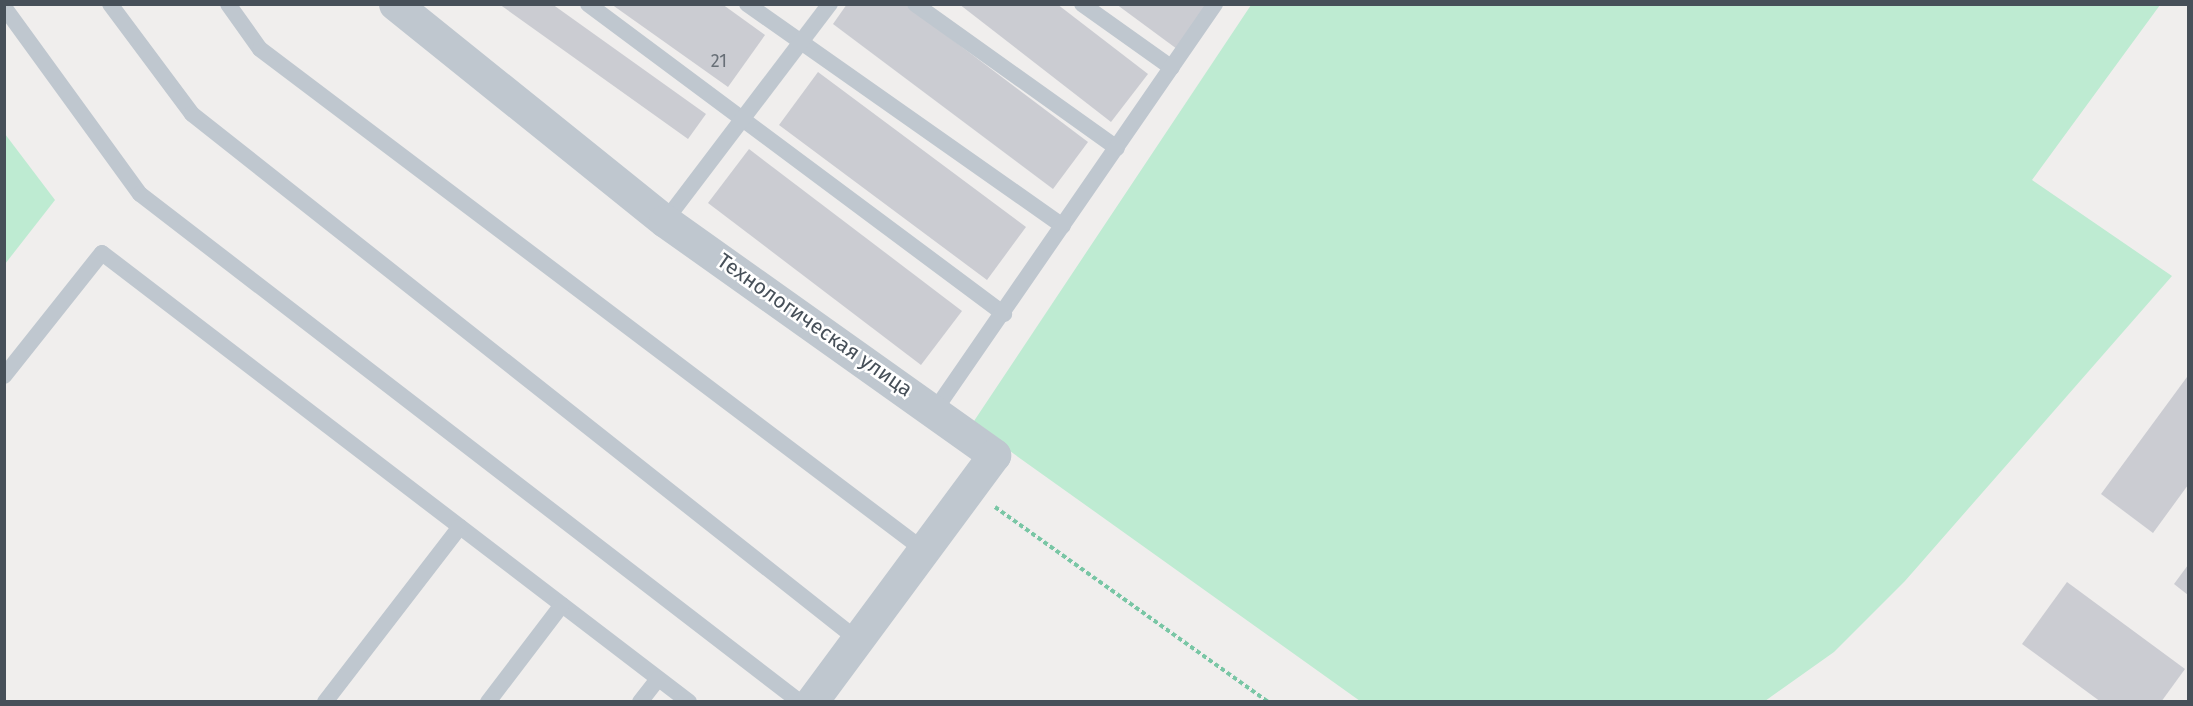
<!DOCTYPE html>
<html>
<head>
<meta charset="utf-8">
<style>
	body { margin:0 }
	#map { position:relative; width:2193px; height:706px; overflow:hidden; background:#f0eeed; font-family:"Fira Sans",sans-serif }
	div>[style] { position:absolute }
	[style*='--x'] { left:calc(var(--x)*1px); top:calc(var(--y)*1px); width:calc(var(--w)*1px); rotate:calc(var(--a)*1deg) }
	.green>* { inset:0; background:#beebd2 }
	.building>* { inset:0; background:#cbccd2 }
	.path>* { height:4px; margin-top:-2px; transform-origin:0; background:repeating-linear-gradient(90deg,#79c6a5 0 4.5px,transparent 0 7.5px) }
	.lane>* { height:16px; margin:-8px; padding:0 8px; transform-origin:8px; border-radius:8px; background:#bfc7cf }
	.street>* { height:33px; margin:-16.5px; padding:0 16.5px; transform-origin:16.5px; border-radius:16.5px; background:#bfc7cf }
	span { translate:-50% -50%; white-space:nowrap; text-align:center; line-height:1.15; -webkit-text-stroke:5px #fff; paint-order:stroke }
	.number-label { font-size:18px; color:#686f77 }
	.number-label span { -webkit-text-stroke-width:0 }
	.street-label { font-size:21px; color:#475059 }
	.frame { position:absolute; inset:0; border:6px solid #475059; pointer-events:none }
</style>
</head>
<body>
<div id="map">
	<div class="green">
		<i style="clip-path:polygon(1251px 5px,2160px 5px,2032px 180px,2172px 276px,1905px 581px,1834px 652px,1765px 701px,1360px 701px,972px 424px)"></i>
		<i style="clip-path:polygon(5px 134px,55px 200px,5px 264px)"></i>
	</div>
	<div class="building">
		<i style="clip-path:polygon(499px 4px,552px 4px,706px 114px,688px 139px)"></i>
		<i style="clip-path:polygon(611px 4px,722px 4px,765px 35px,728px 87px)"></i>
		<i style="clip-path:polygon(847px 4px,905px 4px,1088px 142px,1053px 189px,833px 24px)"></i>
		<i style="clip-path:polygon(959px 4px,1057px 4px,1148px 74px,1111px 122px)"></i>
		<i style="clip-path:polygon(1116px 4px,1210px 4px,1177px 49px)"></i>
		<i style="clip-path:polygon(818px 72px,1026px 227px,987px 280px,779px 125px)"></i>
		<i style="clip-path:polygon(749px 149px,962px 311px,921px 365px,708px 203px)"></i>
		<i style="clip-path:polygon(2187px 377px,2188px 485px,2153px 533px,2101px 494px)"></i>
		<i style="clip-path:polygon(2188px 565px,2188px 595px,2174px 584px)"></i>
		<i style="clip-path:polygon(2067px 582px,2185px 669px,2161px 702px,2101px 702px,2022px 644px)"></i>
	</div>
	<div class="path">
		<i style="--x:995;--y:507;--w:335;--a:35.5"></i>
	</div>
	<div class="lane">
		<i style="--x:110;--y:4;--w:137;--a:53.3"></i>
		<i style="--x:192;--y:114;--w:849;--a:38.3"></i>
		<i style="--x:228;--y:4;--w:55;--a:54.6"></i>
		<i style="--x:260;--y:49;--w:833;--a:37.05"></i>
		<i style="--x:588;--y:4;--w:519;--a:36.69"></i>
		<i style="--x:747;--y:4;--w:386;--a:35.1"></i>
		<i style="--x:915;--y:4;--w:248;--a:35.5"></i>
		<i style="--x:1082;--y:4;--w:110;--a:35.4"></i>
		<i style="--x:4;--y:7;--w:231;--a:54"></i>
		<i style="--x:140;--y:194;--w:833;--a:37.59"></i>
		<i style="--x:665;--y:221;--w:273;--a:-52.8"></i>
		<i style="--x:4;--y:376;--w:157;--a:-51.5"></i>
		<i style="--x:102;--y:253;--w:739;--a:37.41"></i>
		<i style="--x:935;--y:410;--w:493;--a:-55.4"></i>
		<i style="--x:325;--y:702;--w:221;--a:-52.4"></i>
		<i style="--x:488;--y:702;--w:122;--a:-52.7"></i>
		<i style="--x:640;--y:702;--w:29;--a:-52"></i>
	</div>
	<div class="street">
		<i style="--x:395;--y:4;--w:346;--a:38.8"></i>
		<i style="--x:665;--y:221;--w:404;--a:35.4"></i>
		<i style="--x:994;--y:455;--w:307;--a:126.5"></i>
	</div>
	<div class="number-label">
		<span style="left:719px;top:61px">21</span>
	</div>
	<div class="street-label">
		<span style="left:815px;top:325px;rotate:35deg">Технологическая улица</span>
	</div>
	<div class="frame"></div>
</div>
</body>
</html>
